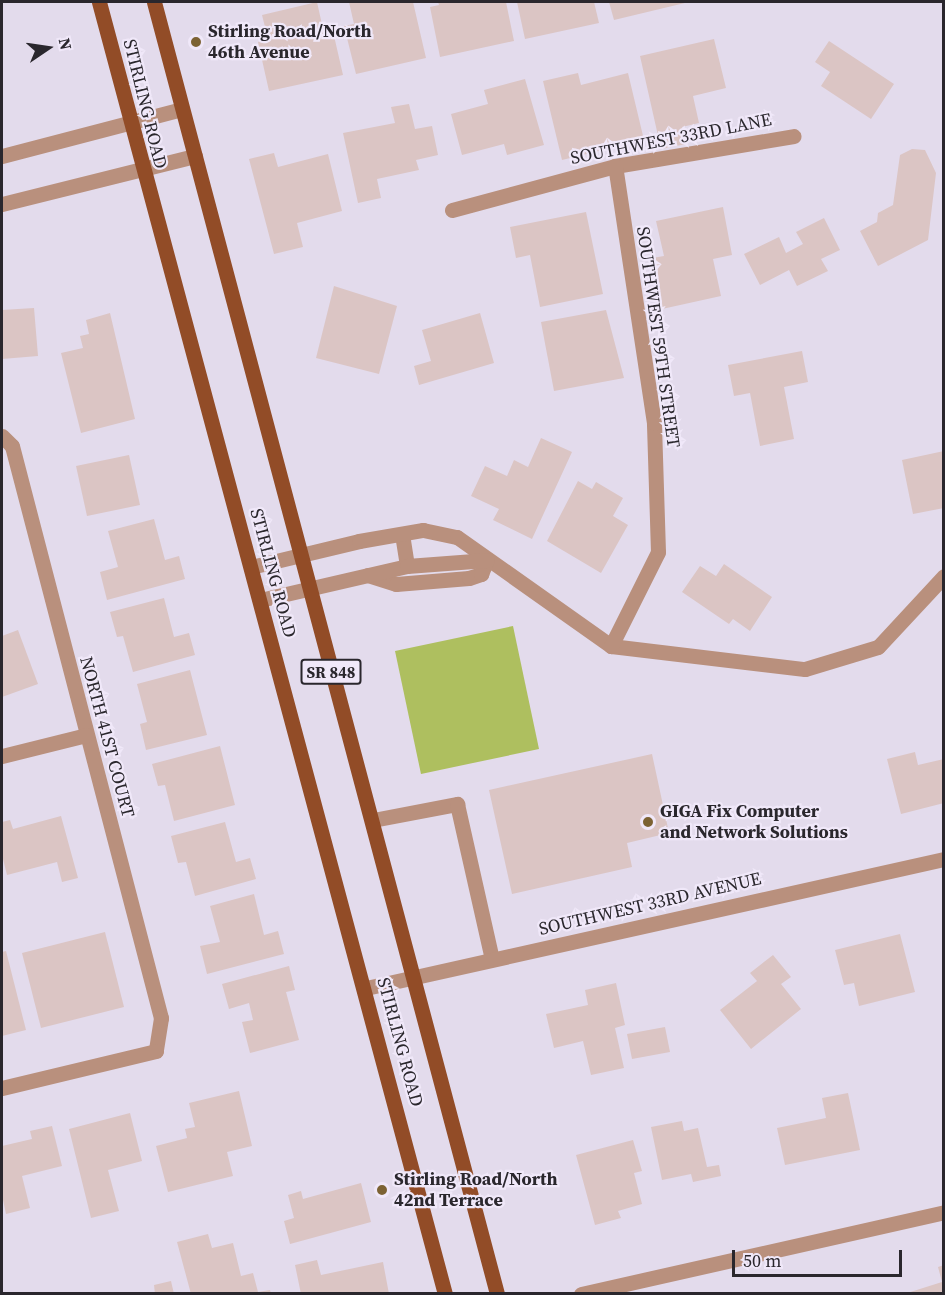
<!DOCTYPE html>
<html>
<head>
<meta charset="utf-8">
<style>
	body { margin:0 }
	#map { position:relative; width:945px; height:1295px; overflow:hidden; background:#e3dbec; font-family:"Source Serif 4",serif }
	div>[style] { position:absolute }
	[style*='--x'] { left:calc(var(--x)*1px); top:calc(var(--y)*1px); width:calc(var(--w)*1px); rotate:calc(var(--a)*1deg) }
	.green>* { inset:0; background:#aebf5f }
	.building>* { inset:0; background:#dbc5c4 }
	.minor>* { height:15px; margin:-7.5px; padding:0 7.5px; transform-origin:7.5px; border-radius:7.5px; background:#b9907d }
	.major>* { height:15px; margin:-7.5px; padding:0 7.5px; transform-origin:7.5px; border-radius:7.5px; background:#924c27 }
	.dots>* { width:16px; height:16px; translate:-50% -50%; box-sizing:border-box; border:3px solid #f0e8f9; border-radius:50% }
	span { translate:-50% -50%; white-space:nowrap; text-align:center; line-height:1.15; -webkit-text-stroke:4.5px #f0e8f9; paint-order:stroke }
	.shield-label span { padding:2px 4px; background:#f0e8f9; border:2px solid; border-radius:4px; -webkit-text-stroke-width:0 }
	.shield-label { font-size:16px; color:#2a272d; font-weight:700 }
	.poi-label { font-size:18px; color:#2a272d; font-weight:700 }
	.left { translate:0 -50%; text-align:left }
	.street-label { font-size:18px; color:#2a272d }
	.frame { position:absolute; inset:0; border:3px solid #2a272d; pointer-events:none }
	.north { position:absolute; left:18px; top:18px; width:60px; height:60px; -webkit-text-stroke:4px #f0e8f9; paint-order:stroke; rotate:77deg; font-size:16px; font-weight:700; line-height:24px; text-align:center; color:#2a272d }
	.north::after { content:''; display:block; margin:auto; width:21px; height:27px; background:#2a272d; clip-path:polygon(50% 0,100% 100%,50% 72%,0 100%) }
	.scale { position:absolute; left:732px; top:1250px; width:170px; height:27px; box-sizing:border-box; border:3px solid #2a272d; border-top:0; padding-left:8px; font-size:18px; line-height:21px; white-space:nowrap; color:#2a272d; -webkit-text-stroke:4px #f0e8f9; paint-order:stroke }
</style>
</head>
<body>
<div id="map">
	<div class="green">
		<i style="clip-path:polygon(513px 626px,539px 749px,421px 774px,395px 651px)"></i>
	</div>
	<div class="building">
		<i style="clip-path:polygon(317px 2px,323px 29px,332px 27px,343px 75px,269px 91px,258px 42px,268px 39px,262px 15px)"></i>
		<i style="clip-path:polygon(349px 2px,413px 2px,426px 58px,356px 74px,344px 26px,354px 24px)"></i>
		<i style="clip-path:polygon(438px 2px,506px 2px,514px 41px,440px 57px,430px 7px,439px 5px)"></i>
		<i style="clip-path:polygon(517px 2px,594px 2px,599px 23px,525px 39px)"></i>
		<i style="clip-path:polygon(609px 2px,689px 2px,614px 20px)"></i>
		<i style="clip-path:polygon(714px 39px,726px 88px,693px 96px,699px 123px,682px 127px,686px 144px,661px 149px,640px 56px)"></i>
		<i style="clip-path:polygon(829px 41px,894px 84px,871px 119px,821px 86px,830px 72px,815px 62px)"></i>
		<i style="clip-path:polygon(578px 73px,581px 85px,628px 73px,644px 140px,562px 160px,543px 81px)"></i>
		<i style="clip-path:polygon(525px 79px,544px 145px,507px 155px,504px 144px,462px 155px,451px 114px,488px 104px,484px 90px)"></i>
		<i style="clip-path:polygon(409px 104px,415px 129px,432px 126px,438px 155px,416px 160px,419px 170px,377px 179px,381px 198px,358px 203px,343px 133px,395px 123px,391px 107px)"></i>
		<i style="clip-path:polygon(912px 149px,925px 150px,936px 173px,928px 240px,878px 266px,860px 231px,877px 222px,878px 213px,893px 205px,900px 155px)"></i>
		<i style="clip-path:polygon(274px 153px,278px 167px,328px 154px,342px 211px,297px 223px,303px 247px,274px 254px,249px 159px)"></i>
		<i style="clip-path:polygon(723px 207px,732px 255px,713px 259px,721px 296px,662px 309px,652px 258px,664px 256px,656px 221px)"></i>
		<i style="clip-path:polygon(586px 212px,603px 294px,540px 307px,530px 255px,516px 258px,510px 227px)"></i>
		<i style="clip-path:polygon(824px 218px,840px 250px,821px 259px,828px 271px,797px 286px,789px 270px,760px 285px,744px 254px,779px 237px,786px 253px,803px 244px,796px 232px)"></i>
		<i style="clip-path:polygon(334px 286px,397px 306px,379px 374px,316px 358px)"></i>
		<i style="clip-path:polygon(34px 308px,38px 356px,2px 359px,2px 310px)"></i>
		<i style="clip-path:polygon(606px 310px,624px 378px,554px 391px,541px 322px)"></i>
		<i style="clip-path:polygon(110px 313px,135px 419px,81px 433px,61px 353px,83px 348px,80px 336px,89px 334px,86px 320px)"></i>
		<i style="clip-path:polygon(480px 313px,494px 363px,419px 385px,414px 366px,431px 361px,422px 330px)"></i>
		<i style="clip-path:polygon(802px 351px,808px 382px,784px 387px,794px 439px,760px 446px,750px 393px,734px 396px,728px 365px)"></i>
		<i style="clip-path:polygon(541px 438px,572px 452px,532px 539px,493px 520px,499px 509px,471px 496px,485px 466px,507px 476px,514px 460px,528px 467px)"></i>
		<i style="clip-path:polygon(944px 451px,944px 508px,913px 514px,902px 460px)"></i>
		<i style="clip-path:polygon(129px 455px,140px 505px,87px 516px,76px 466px)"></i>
		<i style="clip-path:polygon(578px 481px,592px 489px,596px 482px,623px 498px,613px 516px,628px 525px,601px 573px,547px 541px)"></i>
		<i style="clip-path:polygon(154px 519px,165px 560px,179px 556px,185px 579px,107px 600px,100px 572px,118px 567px,108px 531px)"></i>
		<i style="clip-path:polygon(724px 564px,772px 597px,750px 631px,733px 619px,729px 624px,682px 592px,700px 566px,716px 576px)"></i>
		<i style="clip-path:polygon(164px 598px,174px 637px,189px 633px,195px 655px,133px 672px,123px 636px,117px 637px,110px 612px)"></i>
		<i style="clip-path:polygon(18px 630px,38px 684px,2px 697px,2px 636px)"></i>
		<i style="clip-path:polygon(190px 670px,207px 735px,146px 750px,140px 724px,147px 722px,137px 684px)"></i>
		<i style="clip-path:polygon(220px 746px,235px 805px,174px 821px,165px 785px,158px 786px,152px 764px)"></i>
		<i style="clip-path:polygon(915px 752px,918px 765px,944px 759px,944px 803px,901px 814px,887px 759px)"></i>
		<i style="clip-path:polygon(652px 754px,669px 833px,627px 843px,632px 867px,512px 894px,489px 790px)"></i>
		<i style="clip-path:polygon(61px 816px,78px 878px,62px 882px,57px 862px,7px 875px,2px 855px,2px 822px,10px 820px,13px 829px)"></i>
		<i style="clip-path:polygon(225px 822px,236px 862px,250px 858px,256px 879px,195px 896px,186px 862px,178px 863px,171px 836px)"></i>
		<i style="clip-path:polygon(254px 894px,264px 935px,278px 931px,284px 954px,207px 974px,200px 946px,220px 942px,210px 906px)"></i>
		<i style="clip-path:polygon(105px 932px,124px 1007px,41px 1028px,22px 953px)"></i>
		<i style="clip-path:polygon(900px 934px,915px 992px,859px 1006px,854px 983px,844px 985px,835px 950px)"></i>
		<i style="clip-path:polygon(6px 951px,26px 1030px,2px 1036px,2px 952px)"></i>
		<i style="clip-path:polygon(773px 955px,791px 977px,781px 984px,801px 1009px,751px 1049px,720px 1010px,757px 981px,750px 973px)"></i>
		<i style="clip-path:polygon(289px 966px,295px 990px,286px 992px,299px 1040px,250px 1053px,242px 1022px,253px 1020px,249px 1003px,229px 1009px,222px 984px)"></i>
		<i style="clip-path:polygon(616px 983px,625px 1025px,615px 1028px,624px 1068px,591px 1075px,583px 1041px,554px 1048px,546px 1014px,588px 1005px,585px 990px)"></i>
		<i style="clip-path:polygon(665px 1027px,670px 1052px,632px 1059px,627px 1034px)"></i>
		<i style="clip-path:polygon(239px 1091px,252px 1146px,227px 1152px,233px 1176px,168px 1192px,156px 1146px,187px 1138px,185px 1129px,195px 1127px,189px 1103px)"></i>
		<i style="clip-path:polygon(848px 1093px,860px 1150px,785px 1165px,777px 1128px,826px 1118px,822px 1098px)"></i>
		<i style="clip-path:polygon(130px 1113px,142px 1161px,108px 1170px,119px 1211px,91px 1218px,69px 1129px)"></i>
		<i style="clip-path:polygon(682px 1121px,684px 1131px,698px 1128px,707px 1167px,719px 1165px,721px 1176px,693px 1182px,691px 1174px,662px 1180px,651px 1127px)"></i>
		<i style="clip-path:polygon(52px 1126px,62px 1166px,22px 1176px,30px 1208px,6px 1214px,2px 1195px,2px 1146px,32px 1139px,30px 1131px)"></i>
		<i style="clip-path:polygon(633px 1140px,642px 1171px,634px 1173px,642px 1204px,618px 1211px,621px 1218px,595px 1225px,576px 1155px)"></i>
		<i style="clip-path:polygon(361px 1183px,371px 1222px,290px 1244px,284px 1221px,294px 1218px,288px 1195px,301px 1191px,303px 1199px)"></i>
		<i style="clip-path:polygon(208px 1234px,212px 1248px,233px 1243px,241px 1276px,253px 1273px,258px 1292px,270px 1290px,271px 1294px,191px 1294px,177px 1242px)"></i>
		<i style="clip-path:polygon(317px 1260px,321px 1275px,383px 1262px,389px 1294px,301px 1294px,295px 1265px)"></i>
		<i style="clip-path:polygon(944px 1265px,944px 1294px,904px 1294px,942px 1282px,938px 1267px)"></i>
		<i style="clip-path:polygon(171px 1281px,174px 1294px,155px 1294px,154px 1285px)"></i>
	</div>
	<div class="minor">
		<i style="--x:2;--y:156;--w:186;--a:-14.6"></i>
		<i style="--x:2;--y:204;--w:199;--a:-14"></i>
		<i style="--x:452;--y:210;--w:169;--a:-15.1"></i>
		<i style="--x:615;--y:166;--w:181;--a:-9.5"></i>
		<i style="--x:2;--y:436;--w:14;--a:45"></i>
		<i style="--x:12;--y:446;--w:591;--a:75.4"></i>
		<i style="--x:161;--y:1018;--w:33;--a:99"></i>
		<i style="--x:156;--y:1051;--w:158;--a:166.5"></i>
		<i style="--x:402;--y:534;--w:32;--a:81"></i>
		<i style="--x:251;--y:567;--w:111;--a:-13.5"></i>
		<i style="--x:359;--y:541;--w:65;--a:-9.8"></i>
		<i style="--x:423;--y:530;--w:35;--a:12"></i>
		<i style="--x:457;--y:537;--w:189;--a:35.3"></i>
		<i style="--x:611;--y:646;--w:195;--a:6.8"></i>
		<i style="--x:805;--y:669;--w:76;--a:-16.8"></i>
		<i style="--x:878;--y:647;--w:97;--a:-47.1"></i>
		<i style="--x:368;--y:575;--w:29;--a:18"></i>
		<i style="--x:396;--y:584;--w:73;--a:-4.7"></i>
		<i style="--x:469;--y:578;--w:13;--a:-18"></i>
		<i style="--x:481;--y:574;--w:15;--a:-67"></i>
		<i style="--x:260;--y:600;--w:151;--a:-13"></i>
		<i style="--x:407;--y:566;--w:80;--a:-4.3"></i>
		<i style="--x:611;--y:646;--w:105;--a:-63.4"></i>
		<i style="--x:658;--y:552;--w:129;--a:-91.8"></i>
		<i style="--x:654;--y:423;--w:260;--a:-98.6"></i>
		<i style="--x:2;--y:756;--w:87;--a:-14"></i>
		<i style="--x:373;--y:820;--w:86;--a:-10.8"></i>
		<i style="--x:457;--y:804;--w:159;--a:77.3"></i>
		<i style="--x:366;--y:988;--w:592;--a:-12.58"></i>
		<i style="--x:581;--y:1294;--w:372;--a:-12.7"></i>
	</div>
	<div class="major">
		<i style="--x:99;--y:2;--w:1338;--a:75.01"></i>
		<i style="--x:154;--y:2;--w:1337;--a:75.13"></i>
	</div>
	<div class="dots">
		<i style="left:196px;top:42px;background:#7c6233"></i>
		<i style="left:648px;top:822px;background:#7c6233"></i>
		<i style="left:382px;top:1190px;background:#7c6233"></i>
	</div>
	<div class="shield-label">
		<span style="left:331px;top:672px">SR 848</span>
	</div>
	<div class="poi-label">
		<span class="left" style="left:208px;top:42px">Stirling Road/North<br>46th Avenue</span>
		<span class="left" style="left:660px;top:822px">GIGA Fix Computer<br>and Network Solutions</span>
		<span class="left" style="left:394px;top:1190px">Stirling Road/North<br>42nd Terrace</span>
	</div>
	<div class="street-label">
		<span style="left:145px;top:104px;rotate:76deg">STIRLING ROAD</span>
		<span style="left:671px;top:139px;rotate:-11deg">SOUTHWEST 33RD LANE</span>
		<span style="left:658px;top:337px;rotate:82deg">SOUTHWEST 59TH STREET</span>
		<span style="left:273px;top:573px;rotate:75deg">STIRLING ROAD</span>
		<span style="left:107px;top:737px;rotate:75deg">NORTH 41ST COURT</span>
		<span style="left:650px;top:904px;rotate:-13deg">SOUTHWEST 33RD AVENUE</span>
		<span style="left:400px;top:1042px;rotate:75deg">STIRLING ROAD</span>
	</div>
	<div class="frame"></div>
	<div class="north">N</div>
	<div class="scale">50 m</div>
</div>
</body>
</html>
